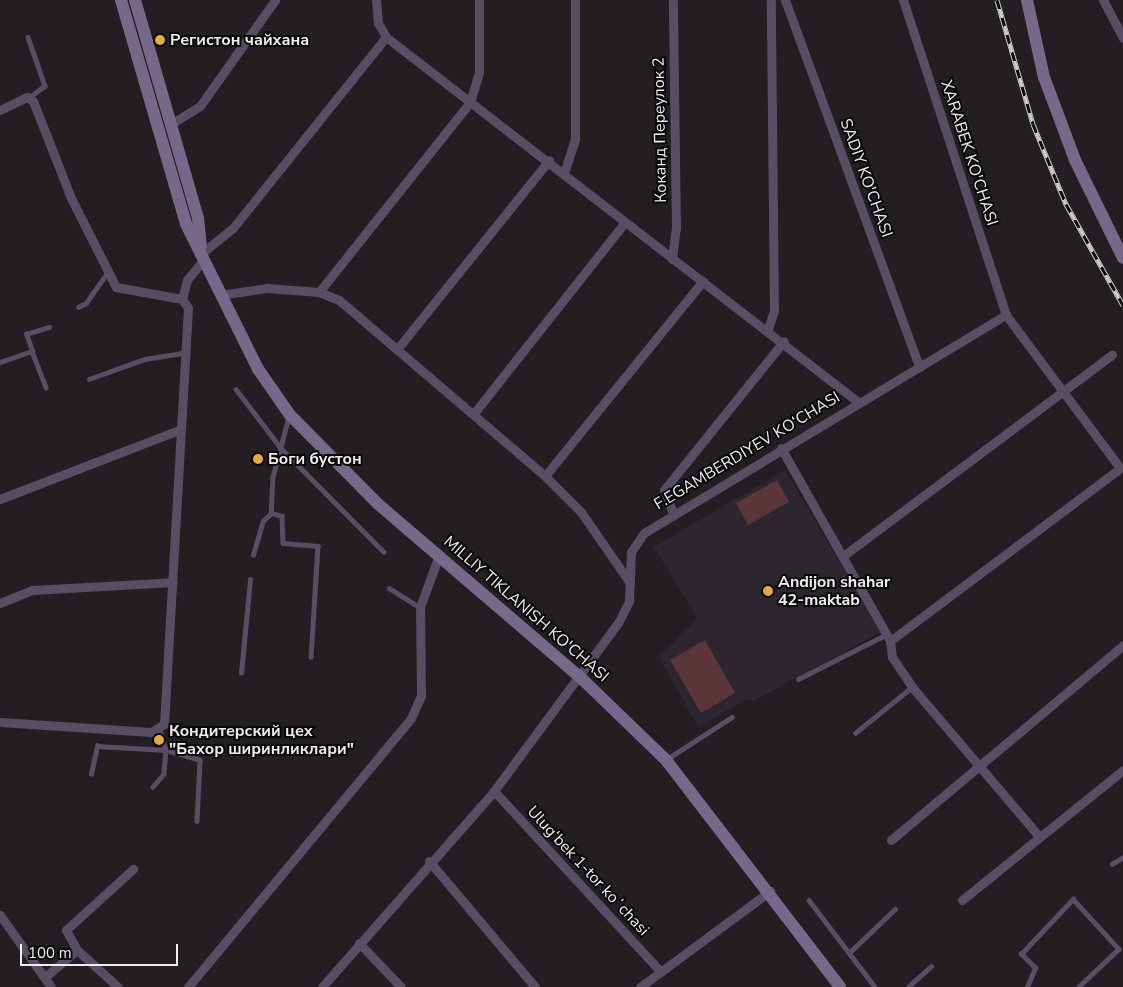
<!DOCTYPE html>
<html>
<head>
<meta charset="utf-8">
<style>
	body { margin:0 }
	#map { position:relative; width:1123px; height:987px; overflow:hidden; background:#221e22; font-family:"Nunito Sans",sans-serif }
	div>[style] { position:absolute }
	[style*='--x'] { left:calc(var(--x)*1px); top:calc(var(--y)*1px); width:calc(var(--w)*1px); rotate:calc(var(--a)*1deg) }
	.built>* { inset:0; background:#2e262e }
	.green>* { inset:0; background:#5a353a }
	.service>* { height:4.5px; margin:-2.25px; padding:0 2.25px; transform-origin:2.25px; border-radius:2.25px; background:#574e63 }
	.minor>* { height:9px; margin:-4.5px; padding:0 4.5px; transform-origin:4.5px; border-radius:4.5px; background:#574e63 }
	.secondary>* { height:12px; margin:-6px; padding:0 6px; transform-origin:6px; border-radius:6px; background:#766889 }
	.rail>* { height:5px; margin-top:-2.5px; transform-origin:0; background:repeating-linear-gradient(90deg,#0a090a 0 9px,#cfcccf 0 18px); box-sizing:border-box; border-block:1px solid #cfcccf }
	.dots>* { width:14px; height:14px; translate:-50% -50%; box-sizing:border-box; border:2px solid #0a090a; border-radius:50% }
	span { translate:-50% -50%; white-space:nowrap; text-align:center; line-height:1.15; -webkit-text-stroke:4px #0a090a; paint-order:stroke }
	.poi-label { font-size:16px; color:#efedef; font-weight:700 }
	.left { translate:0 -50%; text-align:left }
	.street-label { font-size:16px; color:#efedef }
	.scale { position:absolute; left:20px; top:944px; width:158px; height:22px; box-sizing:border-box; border:2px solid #efedef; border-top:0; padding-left:6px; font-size:15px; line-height:18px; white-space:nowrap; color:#efedef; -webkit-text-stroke:4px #0a090a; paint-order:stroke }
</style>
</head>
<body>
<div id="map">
	<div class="built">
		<i style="clip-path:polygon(785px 470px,881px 632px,755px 700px,744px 700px,699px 728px,659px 658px,697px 618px,654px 547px)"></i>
	</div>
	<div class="green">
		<i style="clip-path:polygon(777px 480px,789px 502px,748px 525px,736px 503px)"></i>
		<i style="clip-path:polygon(705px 640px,735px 693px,701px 713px,670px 660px)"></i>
	</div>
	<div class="service">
		<i style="--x:28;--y:37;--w:52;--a:70.9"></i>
		<i style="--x:45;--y:86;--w:20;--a:143"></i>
		<i style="--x:78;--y:307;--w:9;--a:-27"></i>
		<i style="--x:86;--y:303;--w:39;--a:-55"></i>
		<i style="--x:32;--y:351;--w:18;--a:-109"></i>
		<i style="--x:26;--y:334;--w:24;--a:-17"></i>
		<i style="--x:0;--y:362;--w:34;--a:-19"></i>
		<i style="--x:32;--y:351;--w:39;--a:69"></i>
		<i style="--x:89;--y:379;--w:59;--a:-19.7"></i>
		<i style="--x:145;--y:359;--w:39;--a:-9"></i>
		<i style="--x:236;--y:389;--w:74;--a:52.7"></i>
		<i style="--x:281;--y:448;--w:146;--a:45.3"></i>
		<i style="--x:289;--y:417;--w:62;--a:104.9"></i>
		<i style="--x:273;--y:477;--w:36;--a:93"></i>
		<i style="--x:271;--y:513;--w:11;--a:15"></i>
		<i style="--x:282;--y:516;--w:27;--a:88"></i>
		<i style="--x:283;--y:543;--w:35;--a:5"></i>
		<i style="--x:318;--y:546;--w:111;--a:93.6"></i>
		<i style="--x:253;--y:555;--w:35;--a:-74"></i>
		<i style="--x:263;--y:521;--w:11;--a:-45"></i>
		<i style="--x:389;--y:588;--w:36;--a:32"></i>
		<i style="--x:241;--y:673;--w:94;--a:-84.5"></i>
		<i style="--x:798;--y:679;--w:100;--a:-26.8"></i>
		<i style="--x:160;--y:729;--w:22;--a:74"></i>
		<i style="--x:166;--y:750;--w:35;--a:16"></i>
		<i style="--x:200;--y:760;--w:61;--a:92.8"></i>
		<i style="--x:855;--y:733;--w:73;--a:-38.9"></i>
		<i style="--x:667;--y:759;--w:77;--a:-32.9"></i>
		<i style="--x:91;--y:774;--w:29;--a:-78"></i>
		<i style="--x:97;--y:746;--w:69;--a:3.3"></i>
		<i style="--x:166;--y:750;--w:24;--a:95"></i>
		<i style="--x:164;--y:774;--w:17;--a:130"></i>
		<i style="--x:1112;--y:864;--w:13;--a:-32"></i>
		<i style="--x:809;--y:900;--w:109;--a:52.8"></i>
		<i style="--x:850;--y:952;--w:62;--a:-43.7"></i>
		<i style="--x:908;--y:987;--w:31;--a:-42"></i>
		<i style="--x:1027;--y:987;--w:21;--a:-67"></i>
		<i style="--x:1035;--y:968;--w:20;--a:-135"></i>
		<i style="--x:1021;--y:954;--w:76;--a:-46.6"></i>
		<i style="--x:1073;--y:899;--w:68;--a:47.4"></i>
		<i style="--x:1119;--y:949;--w:55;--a:136.5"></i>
	</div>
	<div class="minor">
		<i style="--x:376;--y:0;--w:23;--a:85"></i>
		<i style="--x:378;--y:23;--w:16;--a:60"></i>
		<i style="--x:386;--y:37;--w:597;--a:37.71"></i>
		<i style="--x:785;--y:0;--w:391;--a:69.9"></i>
		<i style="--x:1103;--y:0;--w:43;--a:62.2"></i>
		<i style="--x:0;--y:110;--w:30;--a:-26"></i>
		<i style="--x:27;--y:97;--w:7;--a:34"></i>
		<i style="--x:33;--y:101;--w:104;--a:68.6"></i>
		<i style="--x:71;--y:198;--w:100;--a:63.2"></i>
		<i style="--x:116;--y:287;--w:67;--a:10.3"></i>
		<i style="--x:182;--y:299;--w:11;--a:56"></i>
		<i style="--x:188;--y:308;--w:417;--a:93.3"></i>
		<i style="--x:164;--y:724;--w:15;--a:148"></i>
		<i style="--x:151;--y:732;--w:151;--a:-176.2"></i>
		<i style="--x:171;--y:124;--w:34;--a:-32"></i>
		<i style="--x:200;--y:106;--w:130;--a:-54.7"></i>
		<i style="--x:564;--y:173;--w:36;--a:-72"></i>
		<i style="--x:575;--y:139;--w:139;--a:-90"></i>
		<i style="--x:202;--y:253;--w:40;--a:-39"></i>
		<i style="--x:233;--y:228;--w:245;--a:-51.3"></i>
		<i style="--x:672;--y:259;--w:31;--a:-83"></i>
		<i style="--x:676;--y:228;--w:228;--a:-90.8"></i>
		<i style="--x:319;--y:292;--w:243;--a:-51.5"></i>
		<i style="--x:470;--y:102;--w:31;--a:-73"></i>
		<i style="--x:479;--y:72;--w:72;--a:-90"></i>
		<i style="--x:220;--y:295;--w:48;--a:-8.5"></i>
		<i style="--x:267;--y:288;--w:52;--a:4.4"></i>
		<i style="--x:319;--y:292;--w:22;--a:22"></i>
		<i style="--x:339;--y:300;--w:271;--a:40.5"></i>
		<i style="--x:545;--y:476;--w:51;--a:45"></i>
		<i style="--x:581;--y:512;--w:86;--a:55.4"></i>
		<i style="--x:182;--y:299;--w:20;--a:-75"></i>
		<i style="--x:187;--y:280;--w:27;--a:-51"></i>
		<i style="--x:768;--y:329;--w:20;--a:-72"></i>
		<i style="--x:774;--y:310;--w:310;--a:-90.6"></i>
		<i style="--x:398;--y:348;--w:241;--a:-51.2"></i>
		<i style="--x:475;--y:412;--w:242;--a:-51.7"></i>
		<i style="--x:781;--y:448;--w:222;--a:60.5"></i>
		<i style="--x:890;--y:641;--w:288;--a:-36.9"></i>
		<i style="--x:1120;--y:468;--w:191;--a:-126.7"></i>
		<i style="--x:1006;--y:315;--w:331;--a:-108.1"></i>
		<i style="--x:545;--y:476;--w:251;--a:-51"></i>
		<i style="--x:0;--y:499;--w:192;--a:-21.1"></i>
		<i style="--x:673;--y:513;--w:25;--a:-111"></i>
		<i style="--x:664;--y:490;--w:191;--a:-51.2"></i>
		<i style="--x:843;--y:556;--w:336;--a:-36.8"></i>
		<i style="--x:0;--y:603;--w:35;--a:-22"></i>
		<i style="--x:32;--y:590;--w:141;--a:-3.2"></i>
		<i style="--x:890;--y:641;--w:16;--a:83"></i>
		<i style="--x:892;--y:657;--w:36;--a:56"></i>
		<i style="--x:912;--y:687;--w:196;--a:49.6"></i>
		<i style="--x:494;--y:791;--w:246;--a:47.3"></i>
		<i style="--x:891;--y:840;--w:303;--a:-40"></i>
		<i style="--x:429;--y:861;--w:165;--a:49.9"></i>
		<i style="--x:962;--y:900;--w:207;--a:-38.9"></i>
		<i style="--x:0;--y:915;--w:88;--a:54.7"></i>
		<i style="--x:359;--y:943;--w:61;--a:46.3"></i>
		<i style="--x:45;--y:977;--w:42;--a:-40.2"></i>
		<i style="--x:118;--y:987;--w:55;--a:-137.9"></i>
		<i style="--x:77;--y:950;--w:23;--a:-119"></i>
		<i style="--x:66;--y:930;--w:91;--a:-42.3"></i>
		<i style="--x:188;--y:987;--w:349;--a:-50.3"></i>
		<i style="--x:411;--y:718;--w:24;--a:-66"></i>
		<i style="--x:421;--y:696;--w:89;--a:-90.6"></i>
		<i style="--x:420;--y:607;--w:55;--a:-69.9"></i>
		<i style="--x:322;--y:987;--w:261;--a:-48.7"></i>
		<i style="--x:494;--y:791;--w:209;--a:-53.6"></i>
		<i style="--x:618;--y:623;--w:25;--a:-63"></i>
		<i style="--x:629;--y:601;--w:49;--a:-87.7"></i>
		<i style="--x:631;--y:552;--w:23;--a:-56"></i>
		<i style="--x:644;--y:533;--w:423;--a:-31.1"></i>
		<i style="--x:640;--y:987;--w:162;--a:-36.4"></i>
	</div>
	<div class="secondary">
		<i style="--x:121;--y:0;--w:233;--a:73.8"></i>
		<i style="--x:186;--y:224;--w:162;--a:63.6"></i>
		<i style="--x:258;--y:369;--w:56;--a:55.2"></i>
		<i style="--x:290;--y:415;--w:125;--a:45.3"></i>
		<i style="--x:378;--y:504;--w:265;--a:40.6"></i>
		<i style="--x:579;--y:676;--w:121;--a:44"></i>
		<i style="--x:666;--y:760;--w:286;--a:52.5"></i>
		<i style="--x:135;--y:0;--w:227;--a:73.9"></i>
		<i style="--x:198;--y:218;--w:28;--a:84"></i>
		<i style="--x:1027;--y:0;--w:79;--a:77.6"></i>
		<i style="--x:1044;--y:77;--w:89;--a:69.5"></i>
		<i style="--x:1075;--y:160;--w:109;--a:63.9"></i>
	</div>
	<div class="rail">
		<i style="--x:997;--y:0;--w:129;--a:73.8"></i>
		<i style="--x:1033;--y:124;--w:87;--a:67.6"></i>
		<i style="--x:1066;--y:204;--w:116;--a:60.6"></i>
	</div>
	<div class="dots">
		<i style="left:160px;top:40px;background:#e9ab38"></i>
		<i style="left:258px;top:459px;background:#e9ab38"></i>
		<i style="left:768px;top:591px;background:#e9ab38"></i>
		<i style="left:159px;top:740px;background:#e9ab38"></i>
	</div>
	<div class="poi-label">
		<span class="left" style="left:170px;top:40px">Регистон чайхана</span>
		<span class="left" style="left:268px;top:459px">Боги бустон</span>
		<span class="left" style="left:778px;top:591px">Andijon shahar<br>42-maktab</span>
		<span class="left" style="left:169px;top:740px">Кондитерский цех<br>"Бахор ширинликлари"</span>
	</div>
	<div class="street-label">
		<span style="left:660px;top:130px;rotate:-91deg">Коканд Πереулок 2</span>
		<span style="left:969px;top:153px;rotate:72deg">XARABEK KO'CHASI</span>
		<span style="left:866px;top:178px;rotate:70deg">SADIY KO'CHASI</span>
		<span style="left:747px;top:451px;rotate:-31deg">F.EGAMBERDIYEV KО‘CHASI</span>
		<span style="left:526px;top:609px;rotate:41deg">MILLIY TIKLANISH KO'CHASI</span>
		<span style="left:588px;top:871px;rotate:47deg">Ulug‘bek 1-tor koʻchasi</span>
	</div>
	<div class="scale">100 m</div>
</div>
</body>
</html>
